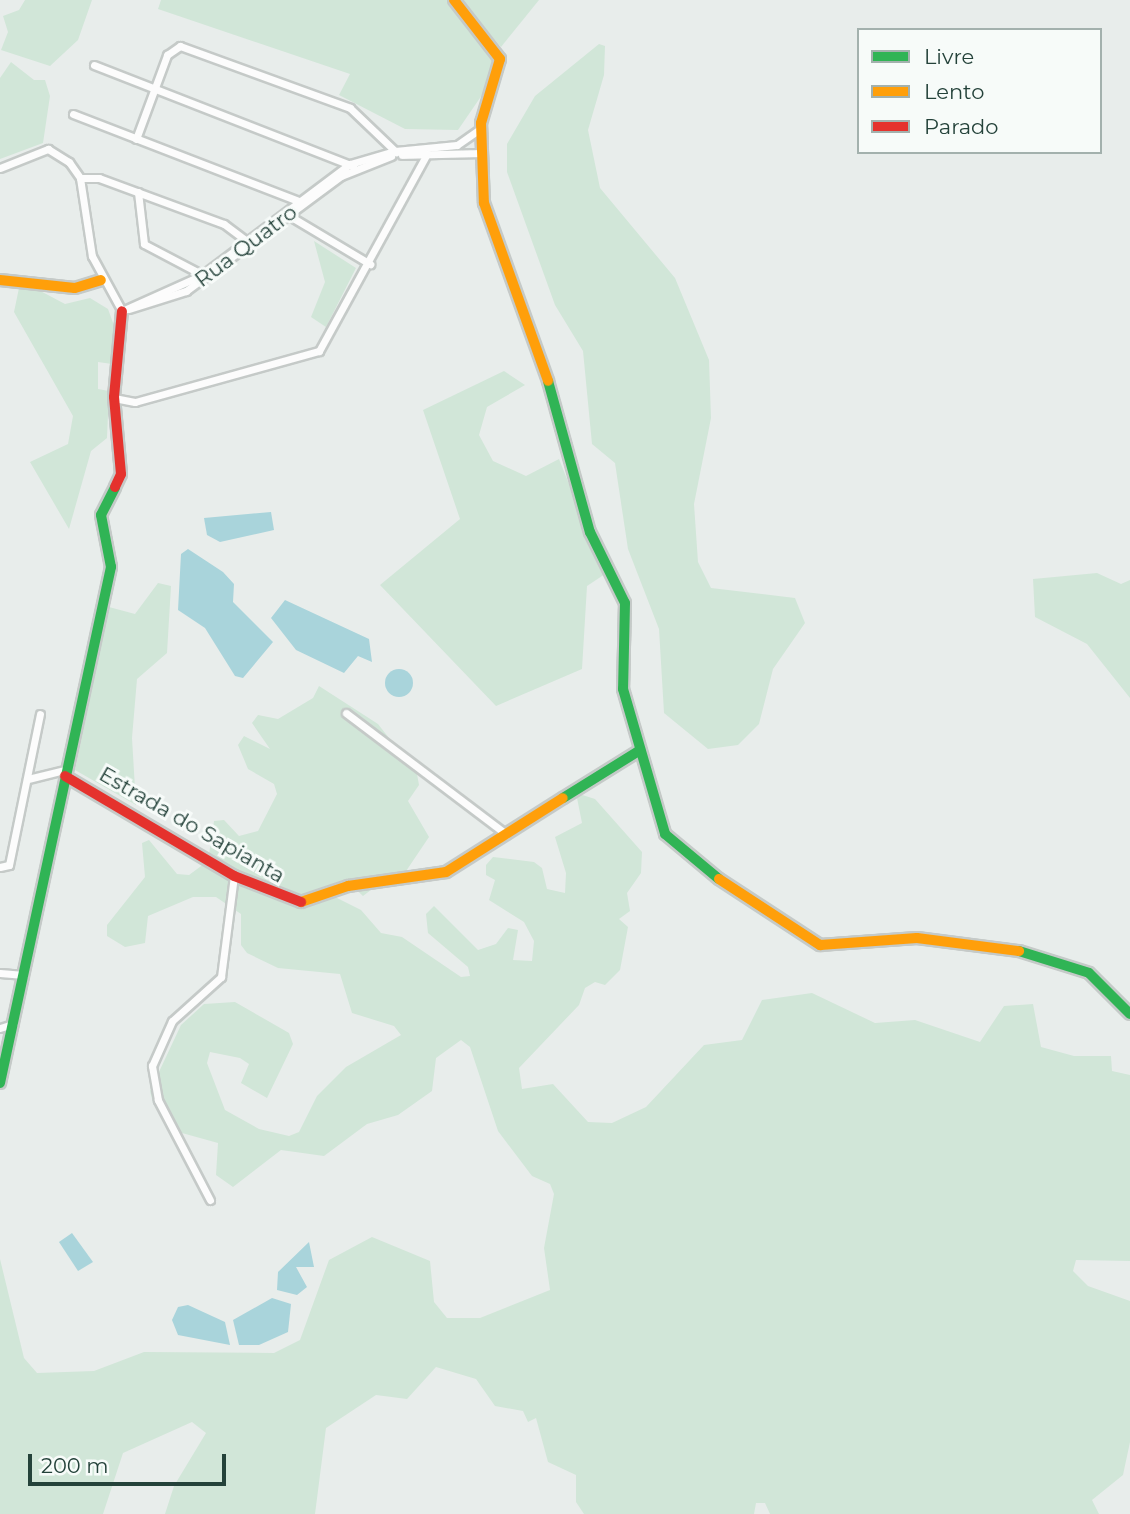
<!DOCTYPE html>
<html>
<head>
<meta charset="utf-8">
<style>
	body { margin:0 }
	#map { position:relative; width:1130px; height:1514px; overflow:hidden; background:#e8edeb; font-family:Montserrat,sans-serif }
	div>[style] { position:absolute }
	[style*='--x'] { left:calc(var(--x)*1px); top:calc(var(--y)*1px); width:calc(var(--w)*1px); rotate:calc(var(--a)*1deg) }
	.green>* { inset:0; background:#d1e6d8 }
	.water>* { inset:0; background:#a9d4db }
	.round { border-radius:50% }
	.roads { filter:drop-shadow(2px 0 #c5cac8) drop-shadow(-2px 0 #c5cac8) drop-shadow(0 2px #c5cac8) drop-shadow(0 -2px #c5cac8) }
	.street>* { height:7px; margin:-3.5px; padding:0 3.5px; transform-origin:3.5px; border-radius:3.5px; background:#fcfcfc }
	.fast>* { height:10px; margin:-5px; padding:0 5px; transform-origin:5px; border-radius:5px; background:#30b455 }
	.slow>* { height:10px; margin:-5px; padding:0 5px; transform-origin:5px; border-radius:5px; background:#ff9f0a }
	.jam>* { height:10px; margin:-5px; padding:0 5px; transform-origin:5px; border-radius:5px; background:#e5322d }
	span { translate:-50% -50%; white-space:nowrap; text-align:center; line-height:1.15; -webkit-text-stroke:6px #f7fbf9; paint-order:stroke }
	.street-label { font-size:21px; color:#24423a }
	.legend { position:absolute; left:857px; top:28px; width:245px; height:126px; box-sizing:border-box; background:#f7fbf9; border:2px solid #a3b1ad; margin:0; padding:9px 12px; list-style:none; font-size:21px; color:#24423a }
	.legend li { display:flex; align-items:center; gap:14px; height:35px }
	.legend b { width:35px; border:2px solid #a3b1ad }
	.scale { position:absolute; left:28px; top:1454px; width:198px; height:32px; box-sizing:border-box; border:4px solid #24423a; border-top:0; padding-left:9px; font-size:21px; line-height:24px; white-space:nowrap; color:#24423a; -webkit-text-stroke:5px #f7fbf9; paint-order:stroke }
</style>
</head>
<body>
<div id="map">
	<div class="green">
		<i style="clip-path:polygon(25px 0,92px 0,78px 40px,50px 66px,1px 50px,8px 32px,3px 16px,19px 10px)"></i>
		<i style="clip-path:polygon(161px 0,447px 0,493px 57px,495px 76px,458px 130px,405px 129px,339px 95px,350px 74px,158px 9px)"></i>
		<i style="clip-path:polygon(461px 0,539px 0,501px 47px)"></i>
		<i style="clip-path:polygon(599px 44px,605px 46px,604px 75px,588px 130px,600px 188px,675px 278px,709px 360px,711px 418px,694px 504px,698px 562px,711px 588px,795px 598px,805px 623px,773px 669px,759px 724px,738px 745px,708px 749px,664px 713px,659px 629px,628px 549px,615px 463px,592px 444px,583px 351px,555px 305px,507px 172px,507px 144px,535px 96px)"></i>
		<i style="clip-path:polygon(11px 62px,34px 80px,45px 80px,50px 96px,43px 143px,0 159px,0 78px)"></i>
		<i style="clip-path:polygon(314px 241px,356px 268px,326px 327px,311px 317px,325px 282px)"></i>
		<i style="clip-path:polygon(31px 286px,65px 304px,90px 298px,108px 309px,116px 331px,112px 364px,98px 362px,98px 389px,109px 391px,107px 438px,91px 451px,69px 529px,30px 462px,68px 444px,73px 416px,14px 312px,19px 288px)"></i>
		<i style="clip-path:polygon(504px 371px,525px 385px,487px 407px,479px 435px,493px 461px,526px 476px,559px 459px,605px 574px,587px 586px,582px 669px,496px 706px,380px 585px,460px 519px,423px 410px)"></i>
		<i style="clip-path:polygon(1097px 573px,1121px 584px,1130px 580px,1130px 698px,1087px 644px,1035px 617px,1033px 579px)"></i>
		<i style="clip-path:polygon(158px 583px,171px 586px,167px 653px,137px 679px,132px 738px,136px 805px,75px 770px,109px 607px,135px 614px)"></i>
		<i style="clip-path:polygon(319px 686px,378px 724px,417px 774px,419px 785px,408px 801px,429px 837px,400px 880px,380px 883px,363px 896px,348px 882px,333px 896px,361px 910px,381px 933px,402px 937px,461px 977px,470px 976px,468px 967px,428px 933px,426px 914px,434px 906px,478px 950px,496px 944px,508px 928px,518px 930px,513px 960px,532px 961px,534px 941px,524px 922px,489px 900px,495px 880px,486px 875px,486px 865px,493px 857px,534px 862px,542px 868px,547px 889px,565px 893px,566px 873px,555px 837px,582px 823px,576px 793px,595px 799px,642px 852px,641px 873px,627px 893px,630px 911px,619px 919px,628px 927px,620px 970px,605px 985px,595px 982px,585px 988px,579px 1005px,519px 1068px,522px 1089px,553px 1084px,588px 1122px,612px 1123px,646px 1107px,704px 1045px,742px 1040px,762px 1000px,812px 993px,875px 1023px,915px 1020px,980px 1042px,1004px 1006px,1033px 1004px,1041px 1047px,1074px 1056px,1111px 1056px,1112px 1071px,1130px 1075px,1130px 1261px,1076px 1260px,1073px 1271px,1088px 1286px,1130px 1301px,1130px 1442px,1123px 1475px,1092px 1500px,1099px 1514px,770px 1514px,765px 1503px,756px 1503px,754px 1514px,584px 1514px,576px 1502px,576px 1475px,548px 1462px,536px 1418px,528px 1422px,523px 1411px,495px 1406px,476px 1379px,436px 1367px,407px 1399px,376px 1395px,326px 1428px,315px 1514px,165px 1514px,174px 1486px,206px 1433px,192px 1422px,123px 1453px,103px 1514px,0 1514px,0 1259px,24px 1358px,37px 1373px,94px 1371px,144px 1352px,274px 1353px,300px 1340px,329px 1260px,372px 1237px,430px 1261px,434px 1302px,447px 1318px,480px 1318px,550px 1290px,544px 1248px,554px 1194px,550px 1184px,532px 1176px,498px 1131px,470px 1047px,461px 1040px,436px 1058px,432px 1091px,398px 1115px,367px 1124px,324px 1156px,281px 1150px,233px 1187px,216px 1175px,218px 1143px,182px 1133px,153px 1103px,150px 1091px,181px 1025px,204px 1004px,235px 1002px,289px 1033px,293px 1044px,267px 1098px,241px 1083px,249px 1064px,240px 1058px,210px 1052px,207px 1063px,225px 1110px,259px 1129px,289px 1136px,299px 1132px,317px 1096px,346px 1067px,401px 1035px,394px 1026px,352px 1013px,340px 974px,278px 968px,247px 953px,241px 945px,241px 914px,216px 897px,193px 897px,148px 916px,145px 943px,125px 947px,107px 936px,107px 925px,145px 877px,142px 843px,149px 840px,177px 874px,189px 875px,208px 861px,214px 821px,224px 820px,239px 836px,258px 831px,277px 794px,274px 784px,248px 769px,238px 745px,244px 736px,270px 749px,252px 723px,258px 715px,278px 719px,313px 698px)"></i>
	</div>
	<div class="water">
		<i style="clip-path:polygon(271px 512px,274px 530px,220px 542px,207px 535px,204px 518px)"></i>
		<i style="clip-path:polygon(188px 549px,223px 572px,234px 584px,233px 602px,273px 642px,243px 678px,235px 676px,205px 628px,178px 610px,181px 554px)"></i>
		<i style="clip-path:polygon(285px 600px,369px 639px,372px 662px,358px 656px,344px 673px,296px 650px,271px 618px)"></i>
		<i class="round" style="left:385px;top:669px;width:28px;height:28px"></i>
		<i style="clip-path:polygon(72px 1233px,93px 1262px,78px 1271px,59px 1242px)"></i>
		<i style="clip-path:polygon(309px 1242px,314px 1267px,296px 1267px,307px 1287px,297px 1295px,277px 1290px,278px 1272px)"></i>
		<i style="clip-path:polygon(272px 1298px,291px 1304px,288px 1332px,259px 1345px,239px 1345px,233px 1320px)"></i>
		<i style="clip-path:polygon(188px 1305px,225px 1322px,230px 1345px,178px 1335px,172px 1320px,178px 1307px)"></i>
	</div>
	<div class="roads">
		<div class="street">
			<i style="--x:94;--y:65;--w:278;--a:21.3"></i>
			<i style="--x:73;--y:114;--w:242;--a:21.1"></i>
			<i style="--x:136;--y:139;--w:90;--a:-69.7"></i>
			<i style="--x:167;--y:55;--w:16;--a:-35"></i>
			<i style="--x:180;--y:46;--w:181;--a:20"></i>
			<i style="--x:350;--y:108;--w:64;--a:43.7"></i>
			<i style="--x:402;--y:155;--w:77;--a:-1.5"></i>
			<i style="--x:0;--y:168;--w:52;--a:-21.6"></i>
			<i style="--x:48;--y:149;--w:25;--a:32"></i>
			<i style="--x:69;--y:162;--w:19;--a:55"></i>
			<i style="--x:80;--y:178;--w:79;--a:81.3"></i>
			<i style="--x:92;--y:256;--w:63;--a:61.4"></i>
			<i style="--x:80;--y:178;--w:19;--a:0"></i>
			<i style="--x:99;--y:178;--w:133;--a:20.2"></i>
			<i style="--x:224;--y:224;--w:30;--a:37"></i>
			<i style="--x:138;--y:192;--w:52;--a:83.4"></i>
			<i style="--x:144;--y:244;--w:69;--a:27.7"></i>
			<i style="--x:288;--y:215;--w:96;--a:30.9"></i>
			<i style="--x:129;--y:309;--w:60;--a:-17.5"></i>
			<i style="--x:186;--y:291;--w:193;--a:-36.6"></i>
			<i style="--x:341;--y:176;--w:54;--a:-21.8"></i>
			<i style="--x:122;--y:311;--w:88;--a:-24.2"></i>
			<i style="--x:202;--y:275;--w:185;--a:-36.9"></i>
			<i style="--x:350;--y:164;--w:47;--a:-16.1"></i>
			<i style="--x:395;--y:151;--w:62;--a:-5.5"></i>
			<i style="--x:457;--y:145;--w:29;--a:-35"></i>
			<i style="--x:114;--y:398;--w:21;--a:11"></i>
			<i style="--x:135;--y:402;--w:191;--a:-15.5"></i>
			<i style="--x:319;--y:351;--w:225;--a:-61.3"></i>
			<i style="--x:346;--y:713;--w:201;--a:37.1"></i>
			<i style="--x:28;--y:779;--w:38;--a:-14"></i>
			<i style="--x:0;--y:867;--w:9;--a:-13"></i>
			<i style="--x:9;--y:865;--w:154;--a:-78.4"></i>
			<i style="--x:0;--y:973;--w:24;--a:5"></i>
			<i style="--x:0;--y:1028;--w:14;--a:-17"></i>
			<i style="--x:210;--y:1200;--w:113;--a:-117.5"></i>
			<i style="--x:158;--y:1100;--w:35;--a:-100"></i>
			<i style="--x:152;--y:1066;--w:49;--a:-66"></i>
			<i style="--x:172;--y:1021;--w:66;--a:-41.9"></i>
			<i style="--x:221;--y:977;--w:102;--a:-82.7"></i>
		</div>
		<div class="fast">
			<i style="--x:548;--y:381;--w:157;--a:74.5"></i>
			<i style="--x:590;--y:532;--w:79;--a:63.8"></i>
			<i style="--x:625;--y:603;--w:86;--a:91.3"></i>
			<i style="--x:623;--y:689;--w:151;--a:73.8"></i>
			<i style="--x:665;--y:834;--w:70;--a:39.8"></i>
			<i style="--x:563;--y:798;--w:91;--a:-31.9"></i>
			<i style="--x:1019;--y:951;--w:73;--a:17.4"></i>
			<i style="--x:1089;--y:973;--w:58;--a:45"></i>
			<i style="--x:0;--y:1083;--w:528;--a:-77.86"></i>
			<i style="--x:111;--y:567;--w:53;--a:-100.9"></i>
			<i style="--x:101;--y:515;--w:31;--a:-63"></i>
		</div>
		<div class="slow">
			<i style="--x:454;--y:0;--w:75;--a:52.1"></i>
			<i style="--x:500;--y:59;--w:67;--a:106.5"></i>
			<i style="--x:481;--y:123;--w:80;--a:87.9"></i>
			<i style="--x:484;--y:203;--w:189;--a:70.2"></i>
			<i style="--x:0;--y:280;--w:75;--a:6.1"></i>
			<i style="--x:75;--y:288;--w:27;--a:-17"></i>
			<i style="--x:719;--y:879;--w:121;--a:33.2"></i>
			<i style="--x:820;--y:945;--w:97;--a:-4.1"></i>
			<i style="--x:917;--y:938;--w:103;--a:7.3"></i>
			<i style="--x:301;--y:902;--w:50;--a:-18.8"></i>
			<i style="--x:348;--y:886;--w:99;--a:-8.1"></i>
			<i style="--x:446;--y:872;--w:138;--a:-32.3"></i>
		</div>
		<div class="jam">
			<i style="--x:115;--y:487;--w:14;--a:-65"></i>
			<i style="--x:121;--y:474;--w:77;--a:-95.2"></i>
			<i style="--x:114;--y:397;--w:86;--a:-84.7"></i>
			<i style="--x:65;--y:776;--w:196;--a:30.6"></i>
			<i style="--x:234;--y:876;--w:72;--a:21.2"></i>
		</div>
	</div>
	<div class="street-label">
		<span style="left:246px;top:246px;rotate:-37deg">Rua Quatro</span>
		<span style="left:192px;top:825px;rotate:30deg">Estrada do Sapianta</span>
	</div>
	<ul class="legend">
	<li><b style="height:9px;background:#30b455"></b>Livre</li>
	<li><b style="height:9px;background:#ff9f0a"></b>Lento</li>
	<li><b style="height:9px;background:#e5322d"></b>Parado</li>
	</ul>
	<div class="scale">200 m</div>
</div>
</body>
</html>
